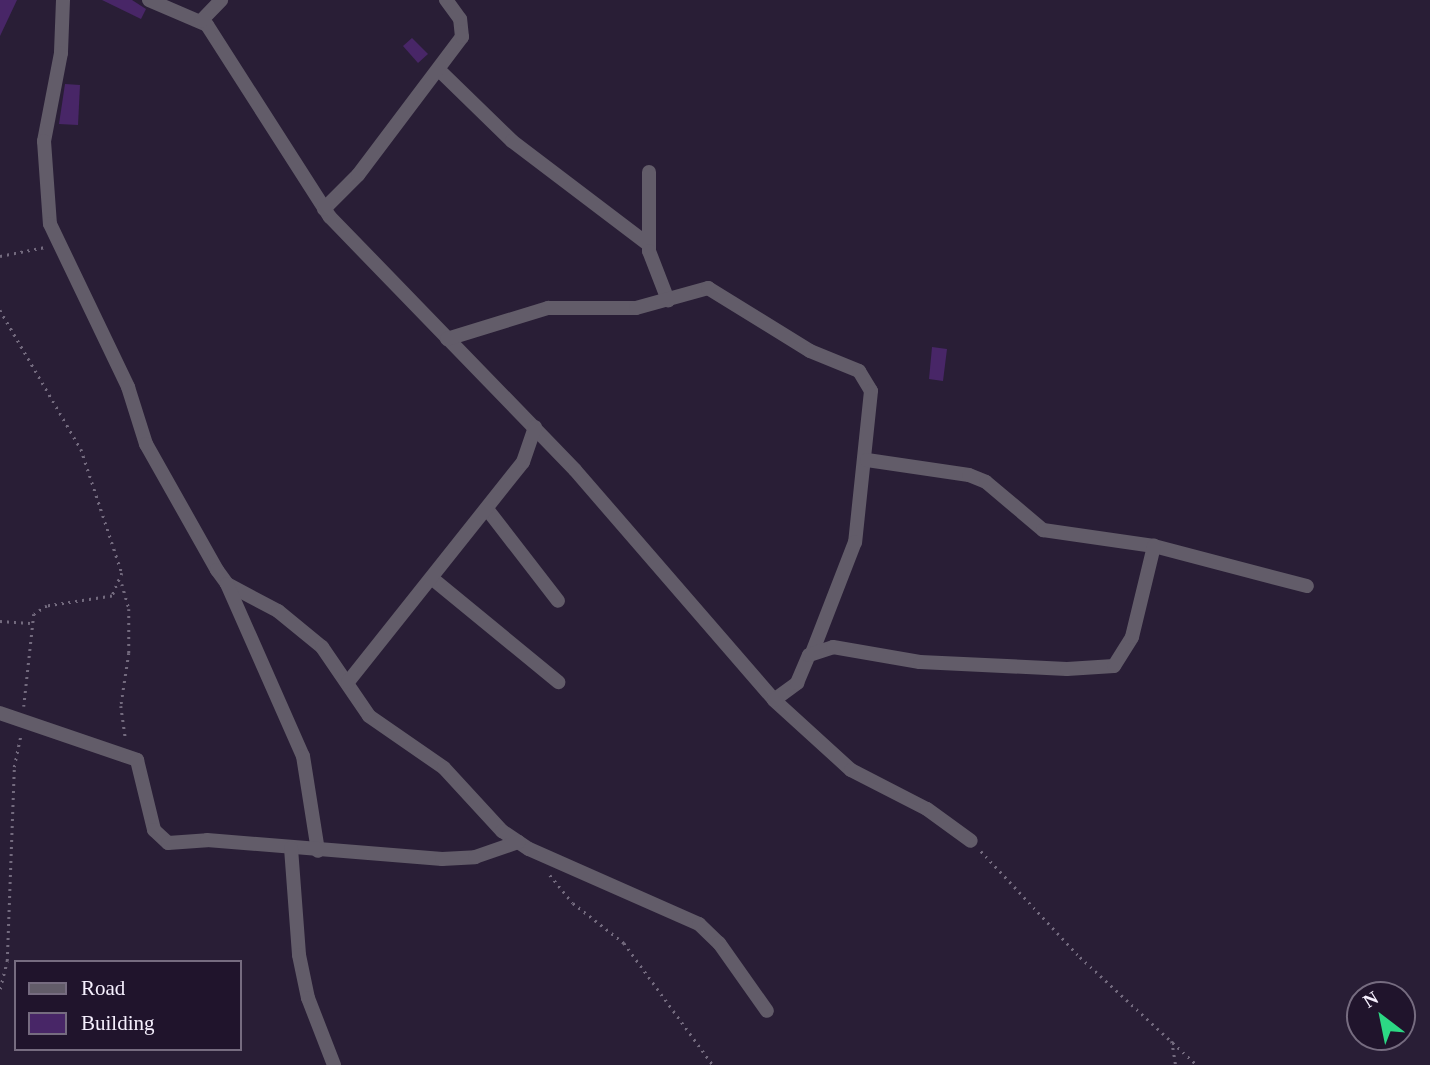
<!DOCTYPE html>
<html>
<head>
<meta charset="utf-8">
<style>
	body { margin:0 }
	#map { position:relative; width:1430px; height:1065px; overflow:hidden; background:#291e36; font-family:Georgia,serif }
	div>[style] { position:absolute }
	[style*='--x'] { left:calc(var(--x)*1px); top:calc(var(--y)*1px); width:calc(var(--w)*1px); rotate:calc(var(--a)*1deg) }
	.building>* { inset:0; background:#482667 }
	.path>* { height:2.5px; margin-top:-1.25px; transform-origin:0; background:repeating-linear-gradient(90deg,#736a7e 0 2px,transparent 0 7px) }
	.street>* { height:14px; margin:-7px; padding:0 7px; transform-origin:7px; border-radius:7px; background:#625c69 }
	span { translate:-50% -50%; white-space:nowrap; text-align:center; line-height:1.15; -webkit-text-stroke:5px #20142c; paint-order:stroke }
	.legend { position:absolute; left:14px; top:960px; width:228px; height:91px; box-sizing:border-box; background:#20142c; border:2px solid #766c80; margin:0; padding:9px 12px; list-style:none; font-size:21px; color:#f6f0fe }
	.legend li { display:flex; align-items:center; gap:14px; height:35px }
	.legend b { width:35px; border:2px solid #766c80 }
	.north { position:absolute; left:1346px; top:981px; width:70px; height:70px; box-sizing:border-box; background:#20142c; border:2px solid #766c80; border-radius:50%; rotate:328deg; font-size:19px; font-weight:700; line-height:28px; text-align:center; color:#f6f0fe }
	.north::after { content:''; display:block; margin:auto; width:24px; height:32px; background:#2cd884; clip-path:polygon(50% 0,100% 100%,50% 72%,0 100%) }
</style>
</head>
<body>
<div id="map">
	<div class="building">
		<i style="clip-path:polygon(0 0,17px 0,0 36px)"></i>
		<i style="clip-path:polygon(102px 0,132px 0,146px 9px,141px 19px)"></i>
		<i style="clip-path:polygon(412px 38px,428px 54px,418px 63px,403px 46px)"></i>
		<i style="clip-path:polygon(65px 84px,80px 85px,78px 125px,59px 124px)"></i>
		<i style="clip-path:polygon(932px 347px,947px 349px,943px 381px,929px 379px)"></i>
	</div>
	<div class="path">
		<i style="--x:0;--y:256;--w:46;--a:-11.3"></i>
		<i style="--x:0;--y:310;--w:161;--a:59.8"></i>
		<i style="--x:81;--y:449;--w:131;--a:71.7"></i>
		<i style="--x:122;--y:573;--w:25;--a:113"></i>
		<i style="--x:112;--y:596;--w:66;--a:171.3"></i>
		<i style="--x:47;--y:606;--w:15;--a:148"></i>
		<i style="--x:34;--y:614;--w:93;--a:96.2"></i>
		<i style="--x:122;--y:584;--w:26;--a:74"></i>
		<i style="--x:129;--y:609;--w:44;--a:90"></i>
		<i style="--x:129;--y:653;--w:54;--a:98.6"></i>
		<i style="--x:121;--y:706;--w:34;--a:82"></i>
		<i style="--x:0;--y:621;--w:30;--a:4"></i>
		<i style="--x:981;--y:851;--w:145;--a:47"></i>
		<i style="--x:1080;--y:957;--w:159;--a:42.7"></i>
		<i style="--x:550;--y:875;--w:36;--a:51"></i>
		<i style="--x:573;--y:903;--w:65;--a:38.1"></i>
		<i style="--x:624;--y:943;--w:151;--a:53.9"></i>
		<i style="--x:0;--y:989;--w:29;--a:-76"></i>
		<i style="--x:7;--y:961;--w:194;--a:-87.9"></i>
		<i style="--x:14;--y:767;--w:34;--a:-78"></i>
		<i style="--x:1172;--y:1041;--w:24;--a:81"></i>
	</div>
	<div class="street">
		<i style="--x:63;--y:0;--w:53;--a:92.2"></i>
		<i style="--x:61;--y:53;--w:90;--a:100.9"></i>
		<i style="--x:44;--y:141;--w:83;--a:85.9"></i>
		<i style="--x:50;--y:224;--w:181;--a:64.4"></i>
		<i style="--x:128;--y:387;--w:60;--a:72.5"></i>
		<i style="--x:146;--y:444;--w:145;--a:60.6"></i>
		<i style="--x:217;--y:570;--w:17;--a:54"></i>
		<i style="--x:227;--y:584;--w:58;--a:27.9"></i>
		<i style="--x:278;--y:611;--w:57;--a:39.3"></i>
		<i style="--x:322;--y:647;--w:83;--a:55.7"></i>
		<i style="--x:369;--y:716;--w:91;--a:34.7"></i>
		<i style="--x:444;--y:768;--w:86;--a:47.4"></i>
		<i style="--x:502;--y:831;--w:32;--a:34"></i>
		<i style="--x:529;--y:849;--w:186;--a:23.8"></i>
		<i style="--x:699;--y:924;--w:28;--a:44"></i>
		<i style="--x:719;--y:943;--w:83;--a:54.8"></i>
		<i style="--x:149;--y:0;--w:63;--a:23.3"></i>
		<i style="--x:207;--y:25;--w:228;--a:57.4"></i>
		<i style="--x:330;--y:217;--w:352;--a:45.9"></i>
		<i style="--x:575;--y:470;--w:304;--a:49.1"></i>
		<i style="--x:774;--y:700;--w:104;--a:42.3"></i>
		<i style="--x:851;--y:770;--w:85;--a:27.2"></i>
		<i style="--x:927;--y:809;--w:54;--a:36"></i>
		<i style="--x:201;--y:21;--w:29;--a:-46"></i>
		<i style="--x:439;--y:70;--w:102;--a:44.2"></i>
		<i style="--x:512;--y:141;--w:172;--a:37.2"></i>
		<i style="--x:649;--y:172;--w:79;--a:90"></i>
		<i style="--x:649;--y:251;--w:53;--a:68.8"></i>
		<i style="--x:324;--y:209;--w:48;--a:-45"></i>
		<i style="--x:358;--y:175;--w:173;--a:-53"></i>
		<i style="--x:462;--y:37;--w:18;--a:-96"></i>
		<i style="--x:460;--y:19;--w:24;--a:-126"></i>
		<i style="--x:447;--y:339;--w:106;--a:-17.1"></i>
		<i style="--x:548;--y:308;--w:88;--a:0"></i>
		<i style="--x:636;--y:308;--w:75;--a:-15.5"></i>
		<i style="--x:708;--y:288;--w:120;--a:31.7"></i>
		<i style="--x:810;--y:351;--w:53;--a:22.2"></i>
		<i style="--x:859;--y:371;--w:23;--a:59"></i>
		<i style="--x:871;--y:391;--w:152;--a:96"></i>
		<i style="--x:855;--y:542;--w:119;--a:111.2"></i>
		<i style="--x:867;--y:460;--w:103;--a:8.4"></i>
		<i style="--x:969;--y:475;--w:18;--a:22"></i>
		<i style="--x:986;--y:482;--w:75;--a:40.1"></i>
		<i style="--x:1043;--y:530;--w:112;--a:8.2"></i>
		<i style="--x:1154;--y:546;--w:158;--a:14.7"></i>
		<i style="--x:487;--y:509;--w:116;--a:52.3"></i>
		<i style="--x:434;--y:580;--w:161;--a:39.4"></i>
		<i style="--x:227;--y:584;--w:188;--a:66.2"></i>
		<i style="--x:303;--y:756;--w:96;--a:81"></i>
		<i style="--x:348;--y:682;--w:281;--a:-51.5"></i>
		<i style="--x:523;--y:462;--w:37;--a:-71"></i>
		<i style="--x:774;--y:700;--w:29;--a:-36"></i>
		<i style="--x:797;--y:683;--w:30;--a:-67"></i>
		<i style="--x:809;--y:655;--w:25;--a:-18"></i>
		<i style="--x:833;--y:647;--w:88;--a:9.8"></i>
		<i style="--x:920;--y:662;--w:147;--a:2.7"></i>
		<i style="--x:1067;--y:669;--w:47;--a:-3.7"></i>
		<i style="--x:1114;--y:666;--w:34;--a:-58"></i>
		<i style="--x:1132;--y:637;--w:94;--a:-76.4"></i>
		<i style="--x:0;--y:713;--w:145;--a:18.9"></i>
		<i style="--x:137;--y:760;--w:72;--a:76.3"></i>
		<i style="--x:154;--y:830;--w:19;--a:43"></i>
		<i style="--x:168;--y:843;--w:39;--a:-4"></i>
		<i style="--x:207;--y:840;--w:236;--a:4.6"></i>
		<i style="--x:442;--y:859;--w:33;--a:-3"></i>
		<i style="--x:475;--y:857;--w:46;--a:-19.2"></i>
		<i style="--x:291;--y:848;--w:107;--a:85.7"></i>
		<i style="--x:299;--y:955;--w:44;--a:78.2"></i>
		<i style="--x:308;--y:998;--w:72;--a:68.8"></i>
	</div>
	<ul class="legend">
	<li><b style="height:9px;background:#625c69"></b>Road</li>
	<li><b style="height:19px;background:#482667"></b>Building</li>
	</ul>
	<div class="north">N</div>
</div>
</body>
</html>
